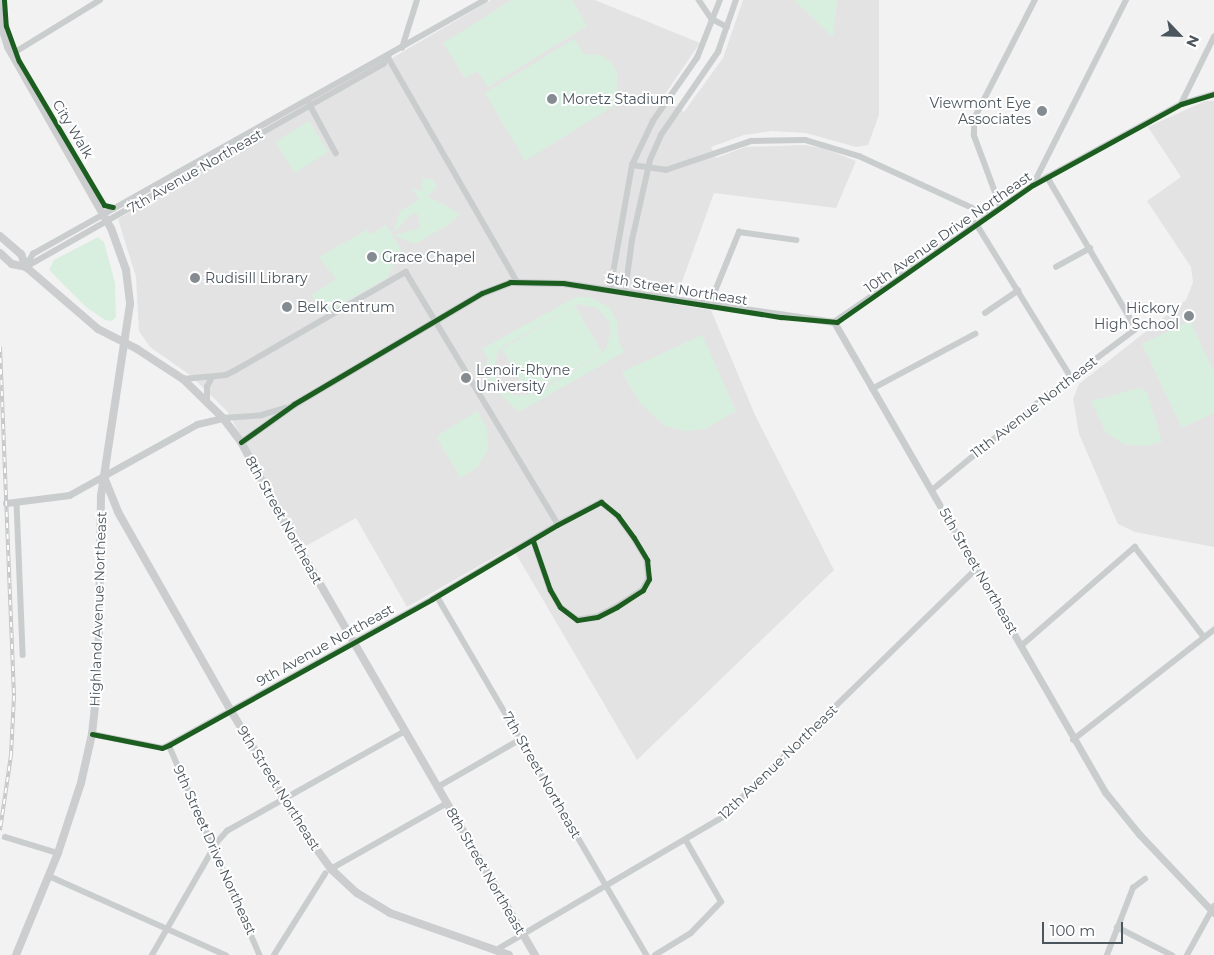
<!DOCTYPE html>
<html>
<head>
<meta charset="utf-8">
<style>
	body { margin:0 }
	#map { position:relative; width:1214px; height:955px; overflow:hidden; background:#f2f2f2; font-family:Montserrat,sans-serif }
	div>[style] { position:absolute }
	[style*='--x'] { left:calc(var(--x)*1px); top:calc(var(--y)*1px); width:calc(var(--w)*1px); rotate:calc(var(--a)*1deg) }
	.education>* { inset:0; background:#e4e3e3 }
	.green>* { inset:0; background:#d8efe0 }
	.minor>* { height:5.5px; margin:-2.75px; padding:0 2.75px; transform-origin:2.75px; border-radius:2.75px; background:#cacdce }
	.tertiary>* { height:7px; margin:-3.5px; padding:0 3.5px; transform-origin:3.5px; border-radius:3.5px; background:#cacdce }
	.secondary>* { height:8px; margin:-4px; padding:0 4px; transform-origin:4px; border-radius:4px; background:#cbcdcf }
	.rail>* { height:4px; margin-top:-2px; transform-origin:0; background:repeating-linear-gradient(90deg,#fff 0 5.5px,#c6c8c9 0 11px); box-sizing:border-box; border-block:1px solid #c6c8c9 }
	.cycleway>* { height:5px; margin:-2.5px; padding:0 2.5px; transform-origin:2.5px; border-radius:2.5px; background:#1b5e20 }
	.dots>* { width:14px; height:14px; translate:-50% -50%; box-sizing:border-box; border:2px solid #fff; border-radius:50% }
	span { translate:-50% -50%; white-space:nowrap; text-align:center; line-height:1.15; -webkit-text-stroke:4px #fff; paint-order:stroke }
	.poi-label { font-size:14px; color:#4a555d }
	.left { translate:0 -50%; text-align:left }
	.right { translate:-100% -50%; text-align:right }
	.street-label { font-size:14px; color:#4a555d }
	.north { position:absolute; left:1154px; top:10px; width:50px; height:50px; -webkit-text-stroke:4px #fff; paint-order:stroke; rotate:114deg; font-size:14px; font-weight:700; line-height:20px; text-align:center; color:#4a555d }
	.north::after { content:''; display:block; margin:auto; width:18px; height:22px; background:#4a555d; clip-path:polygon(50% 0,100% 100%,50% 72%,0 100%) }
	.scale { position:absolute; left:1042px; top:922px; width:81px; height:22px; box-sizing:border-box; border:2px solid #4a555d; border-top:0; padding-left:6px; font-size:15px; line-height:18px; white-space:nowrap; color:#4a555d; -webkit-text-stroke:4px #fff; paint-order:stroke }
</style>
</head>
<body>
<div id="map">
	<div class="education">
		<i style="clip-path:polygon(491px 0,595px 0,700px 43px,663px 97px,684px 112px,723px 58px,743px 0,879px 0,879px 115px,868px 145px,856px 147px,806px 133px,772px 131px,744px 135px,711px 147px,716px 158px,745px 147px,805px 145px,826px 149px,856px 161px,836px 208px,714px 193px,674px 304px,711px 310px,755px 415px,834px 570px,637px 760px,512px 547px,407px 607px,356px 518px,304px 547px,227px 411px,190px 375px,150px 347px,139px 331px,136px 277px,118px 219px)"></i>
		<i style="clip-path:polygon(1205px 101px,1214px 101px,1214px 547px,1135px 532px,1118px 524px,1079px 434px,1073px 399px,1079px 384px,1186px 300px,1193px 282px,1191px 267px,1147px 201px,1181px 177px,1148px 127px)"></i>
	</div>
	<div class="green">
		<i style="clip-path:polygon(512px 0,572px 0,587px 26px,488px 87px,477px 71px,465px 78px,443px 43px)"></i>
		<i style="clip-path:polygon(794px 0,837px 0,833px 37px)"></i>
		<i style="clip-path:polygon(574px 39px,584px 54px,601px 55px,612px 63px,618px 75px,615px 105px,525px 161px,485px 93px)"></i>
		<i style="clip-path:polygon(309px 121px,328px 152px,295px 173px,275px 142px)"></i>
		<i style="clip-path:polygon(423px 178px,432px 179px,437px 186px,428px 196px,460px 214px,451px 223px,415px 244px,394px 235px,420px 228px,418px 214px,411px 214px,393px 233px,400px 211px,419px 200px,412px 187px,421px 192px)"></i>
		<i style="clip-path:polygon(386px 225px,407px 260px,393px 265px,387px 278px,322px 315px,312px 295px,336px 279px,319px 257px,367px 230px,370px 235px)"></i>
		<i style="clip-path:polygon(98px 237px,104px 242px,115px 283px,116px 317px,112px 321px,105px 320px,86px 307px,49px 270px,54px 260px)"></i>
		<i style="clip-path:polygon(evenodd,576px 297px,589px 297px,609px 307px,617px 321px,619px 342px,624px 352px,519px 412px,490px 385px,486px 368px,488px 358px,482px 349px,576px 297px,578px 304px,597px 308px,609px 322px,611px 332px,605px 351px,535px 394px,515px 396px,501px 387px,493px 373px,497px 354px,502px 347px,578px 304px)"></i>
		<i style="clip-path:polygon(575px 306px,602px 352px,529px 395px,502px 349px)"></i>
		<i style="clip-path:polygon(1190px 321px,1214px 372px,1214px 413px,1182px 428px,1142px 344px)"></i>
		<i style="clip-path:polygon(702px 335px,736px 411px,705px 429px,685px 431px,665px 426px,639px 402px,622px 372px)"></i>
		<i style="clip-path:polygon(1140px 388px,1147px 392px,1162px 442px,1144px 446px,1124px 444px,1106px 433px,1091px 401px)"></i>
		<i style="clip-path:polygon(477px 411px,487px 428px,488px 449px,478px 466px,461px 478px,436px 437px)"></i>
	</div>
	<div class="minor">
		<i style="--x:699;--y:0;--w:23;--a:56"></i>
		<i style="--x:712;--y:19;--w:17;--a:28"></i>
		<i style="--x:402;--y:48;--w:50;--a:-72.6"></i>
		<i style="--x:12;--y:54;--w:103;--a:-31.5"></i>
		<i style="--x:388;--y:57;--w:258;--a:60.1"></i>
		<i style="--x:309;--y:103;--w:57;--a:61.6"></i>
		<i style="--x:1181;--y:104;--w:75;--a:-63.8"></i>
		<i style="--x:632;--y:165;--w:34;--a:8"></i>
		<i style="--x:666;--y:170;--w:90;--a:-18.8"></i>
		<i style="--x:751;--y:141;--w:54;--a:-1.1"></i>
		<i style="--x:805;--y:140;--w:56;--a:16.5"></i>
		<i style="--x:859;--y:156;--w:142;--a:24.6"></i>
		<i style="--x:1033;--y:185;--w:207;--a:-63.3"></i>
		<i style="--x:1000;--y:206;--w:75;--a:-110.4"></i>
		<i style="--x:974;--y:136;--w:17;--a:-90"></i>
		<i style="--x:974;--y:119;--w:134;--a:-62.9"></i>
		<i style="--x:976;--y:223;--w:181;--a:58.3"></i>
		<i style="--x:26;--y:267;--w:15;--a:-62"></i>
		<i style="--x:33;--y:254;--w:518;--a:-29.33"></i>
		<i style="--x:26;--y:267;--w:411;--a:-29.6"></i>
		<i style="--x:383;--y:64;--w:9;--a:-54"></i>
		<i style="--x:1056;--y:267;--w:39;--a:-29"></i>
		<i style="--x:610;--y:290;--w:127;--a:-80"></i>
		<i style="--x:632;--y:165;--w:49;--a:-64.5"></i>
		<i style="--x:653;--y:121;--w:77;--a:-55.1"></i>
		<i style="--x:697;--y:58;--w:62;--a:-68.4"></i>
		<i style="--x:625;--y:292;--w:52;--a:-82.3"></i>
		<i style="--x:632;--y:240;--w:82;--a:-77.3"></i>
		<i style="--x:650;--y:160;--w:27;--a:-66"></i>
		<i style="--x:661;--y:135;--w:101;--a:-55.5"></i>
		<i style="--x:718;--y:52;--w:55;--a:-70.9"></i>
		<i style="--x:709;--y:306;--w:80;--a:-67.9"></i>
		<i style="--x:739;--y:232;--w:58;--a:8"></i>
		<i style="--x:985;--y:313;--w:40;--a:-34"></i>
		<i style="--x:834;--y:322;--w:242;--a:-34.5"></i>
		<i style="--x:1033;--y:185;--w:169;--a:-28.7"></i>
		<i style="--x:1181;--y:104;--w:34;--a:-17"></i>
		<i style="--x:183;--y:379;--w:43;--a:-5.3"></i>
		<i style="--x:226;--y:375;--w:11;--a:-27"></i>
		<i style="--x:236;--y:370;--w:196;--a:-30"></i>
		<i style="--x:406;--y:272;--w:294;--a:58.9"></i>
		<i style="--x:872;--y:389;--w:117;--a:-28.1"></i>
		<i style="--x:207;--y:400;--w:13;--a:-90"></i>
		<i style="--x:207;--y:387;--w:11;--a:-63"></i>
		<i style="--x:223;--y:418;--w:39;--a:-4"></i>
		<i style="--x:262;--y:415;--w:24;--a:-17"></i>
		<i style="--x:932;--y:490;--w:141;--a:-39.5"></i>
		<i style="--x:1041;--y:400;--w:119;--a:-36.8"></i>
		<i style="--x:1136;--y:329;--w:176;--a:-120.4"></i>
		<i style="--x:17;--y:503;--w:152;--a:87.7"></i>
		<i style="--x:437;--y:596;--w:416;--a:59.7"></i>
		<i style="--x:1021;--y:646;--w:151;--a:-41"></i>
		<i style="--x:1135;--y:547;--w:113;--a:52.5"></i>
		<i style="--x:92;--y:734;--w:71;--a:11.3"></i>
		<i style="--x:162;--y:748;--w:8;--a:-23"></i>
		<i style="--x:169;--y:745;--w:301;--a:-29"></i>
		<i style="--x:432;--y:599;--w:145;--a:-30.6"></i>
		<i style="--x:557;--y:525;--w:50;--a:-27.6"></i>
		<i style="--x:601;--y:502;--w:22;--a:39"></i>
		<i style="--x:618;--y:516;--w:27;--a:54"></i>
		<i style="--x:634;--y:538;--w:26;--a:59"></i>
		<i style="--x:647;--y:560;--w:19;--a:84"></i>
		<i style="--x:649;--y:579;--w:13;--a:119"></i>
		<i style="--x:643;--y:590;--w:31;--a:147"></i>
		<i style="--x:617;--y:607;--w:22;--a:153"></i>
		<i style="--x:597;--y:617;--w:20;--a:171"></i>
		<i style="--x:577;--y:620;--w:21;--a:-143"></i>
		<i style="--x:560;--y:607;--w:20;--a:-120"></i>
		<i style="--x:550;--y:590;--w:52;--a:-109.1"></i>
		<i style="--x:1073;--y:740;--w:179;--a:-38"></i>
		<i style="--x:169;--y:745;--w:229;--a:66.6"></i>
		<i style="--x:438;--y:787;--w:96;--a:-30"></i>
		<i style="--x:5;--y:837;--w:55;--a:16.8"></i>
		<i style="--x:331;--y:869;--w:133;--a:-29.6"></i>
		<i style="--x:49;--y:876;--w:194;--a:24.1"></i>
		<i style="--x:1117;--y:927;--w:62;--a:27"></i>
		<i style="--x:498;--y:949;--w:259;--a:-30.4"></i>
		<i style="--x:721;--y:818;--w:359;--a:-44.3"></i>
		<i style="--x:152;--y:955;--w:130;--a:-60.1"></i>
		<i style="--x:217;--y:842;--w:15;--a:-48"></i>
		<i style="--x:227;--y:831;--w:204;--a:-29.3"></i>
		<i style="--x:274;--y:955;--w:96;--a:-57.8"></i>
		<i style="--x:655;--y:955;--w:42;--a:-31.4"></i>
		<i style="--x:691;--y:933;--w:43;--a:-45.9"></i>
		<i style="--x:721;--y:902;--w:70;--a:-119.8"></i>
		<i style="--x:1107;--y:955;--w:72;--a:-68.8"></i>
		<i style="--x:1133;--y:888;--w:15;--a:-37"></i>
		<i style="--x:1187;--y:955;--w:56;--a:-61.1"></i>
	</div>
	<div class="tertiary">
		<i style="--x:241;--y:442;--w:65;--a:-35.6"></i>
		<i style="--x:294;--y:404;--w:218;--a:-30.6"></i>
		<i style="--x:482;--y:293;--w:30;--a:-21"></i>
		<i style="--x:510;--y:282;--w:53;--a:1.1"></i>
		<i style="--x:563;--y:283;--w:274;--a:8.2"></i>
		<i style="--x:834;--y:322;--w:543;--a:60.03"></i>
		<i style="--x:1105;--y:792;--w:54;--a:51"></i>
		<i style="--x:1139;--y:834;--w:109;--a:46.5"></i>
		<i style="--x:6;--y:503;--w:64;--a:-7.2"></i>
		<i style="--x:69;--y:495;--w:146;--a:-29"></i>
		<i style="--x:197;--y:424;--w:27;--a:-13"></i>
	</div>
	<div class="secondary">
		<i style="--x:0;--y:1;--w:27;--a:86"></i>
		<i style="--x:2;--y:28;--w:20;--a:72"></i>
		<i style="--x:8;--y:47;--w:208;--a:60.4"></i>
		<i style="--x:111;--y:228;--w:45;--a:70.3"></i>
		<i style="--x:126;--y:270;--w:34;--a:83"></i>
		<i style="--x:130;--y:304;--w:193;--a:98.6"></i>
		<i style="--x:101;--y:495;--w:183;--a:90.9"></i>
		<i style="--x:98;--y:678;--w:56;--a:96.1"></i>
		<i style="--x:92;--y:734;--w:50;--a:102.7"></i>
		<i style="--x:81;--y:783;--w:74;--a:108.2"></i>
		<i style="--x:58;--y:853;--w:110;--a:112.4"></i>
		<i style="--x:0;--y:236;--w:28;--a:41"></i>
		<i style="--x:21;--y:254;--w:14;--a:69"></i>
		<i style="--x:0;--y:253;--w:16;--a:43"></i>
		<i style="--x:12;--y:264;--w:14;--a:12"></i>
		<i style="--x:26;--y:267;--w:95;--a:40.7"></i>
		<i style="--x:98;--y:329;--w:44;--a:27.1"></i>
		<i style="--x:137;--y:349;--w:55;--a:33.1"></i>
		<i style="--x:183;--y:379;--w:56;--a:44.3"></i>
		<i style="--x:223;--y:418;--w:30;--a:53"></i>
		<i style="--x:241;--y:442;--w:89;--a:61.7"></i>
		<i style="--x:283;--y:520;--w:503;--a:59.92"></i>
		<i style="--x:104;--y:477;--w:38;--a:68"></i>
		<i style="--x:118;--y:512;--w:229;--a:60.4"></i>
		<i style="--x:231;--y:711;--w:143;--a:58.8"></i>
		<i style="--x:305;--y:833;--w:44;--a:54.2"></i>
		<i style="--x:331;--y:869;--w:35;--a:43"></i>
		<i style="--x:357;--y:893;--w:39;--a:31"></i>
		<i style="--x:390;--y:913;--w:126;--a:19.4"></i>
	</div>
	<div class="rail">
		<i style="--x:0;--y:347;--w:349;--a:87.7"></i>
		<i style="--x:14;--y:696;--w:59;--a:92.9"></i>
		<i style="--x:11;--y:755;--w:76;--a:98.3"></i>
	</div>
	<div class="cycleway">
		<i style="--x:4;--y:0;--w:26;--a:86"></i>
		<i style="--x:6;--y:26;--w:37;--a:70"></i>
		<i style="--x:19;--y:61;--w:167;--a:59.4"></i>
		<i style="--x:104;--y:205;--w:9;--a:13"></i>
		<i style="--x:241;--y:442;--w:65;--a:-35.6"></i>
		<i style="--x:294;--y:404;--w:218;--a:-30.6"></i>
		<i style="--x:482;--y:293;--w:30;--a:-21"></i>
		<i style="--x:510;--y:282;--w:53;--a:1.1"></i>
		<i style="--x:563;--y:283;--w:221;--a:8.9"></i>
		<i style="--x:781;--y:317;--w:56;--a:5.1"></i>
		<i style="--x:837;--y:322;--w:239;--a:-35"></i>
		<i style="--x:1033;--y:185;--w:169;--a:-28.7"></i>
		<i style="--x:1181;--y:104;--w:34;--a:-17"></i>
		<i style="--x:92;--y:734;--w:71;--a:11.3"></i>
		<i style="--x:162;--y:748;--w:8;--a:-23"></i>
		<i style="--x:169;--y:745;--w:301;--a:-29"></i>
		<i style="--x:432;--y:599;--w:145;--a:-30.6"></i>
		<i style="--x:557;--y:525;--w:50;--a:-27.6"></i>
		<i style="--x:601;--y:502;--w:22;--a:39"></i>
		<i style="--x:618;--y:516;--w:27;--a:54"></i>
		<i style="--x:634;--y:538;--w:26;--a:59"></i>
		<i style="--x:647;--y:560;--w:19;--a:84"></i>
		<i style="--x:649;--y:579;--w:13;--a:119"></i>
		<i style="--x:643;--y:590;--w:31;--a:147"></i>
		<i style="--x:617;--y:607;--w:22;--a:153"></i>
		<i style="--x:597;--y:617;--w:20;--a:171"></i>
		<i style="--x:577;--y:620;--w:21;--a:-143"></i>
		<i style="--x:560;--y:607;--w:20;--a:-120"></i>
		<i style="--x:550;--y:590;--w:52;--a:-109.1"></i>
	</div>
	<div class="dots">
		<i style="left:552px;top:99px;background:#858c91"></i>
		<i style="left:1042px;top:111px;background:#858c91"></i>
		<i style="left:372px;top:257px;background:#858c91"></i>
		<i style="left:195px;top:278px;background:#858c91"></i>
		<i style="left:287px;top:307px;background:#858c91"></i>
		<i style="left:1189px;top:316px;background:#858c91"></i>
		<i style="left:466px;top:378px;background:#858c91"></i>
	</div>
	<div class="poi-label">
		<span class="left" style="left:562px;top:99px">Moretz Stadium</span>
		<span class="right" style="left:1031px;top:111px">Viewmont Eye<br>Associates</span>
		<span class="left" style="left:382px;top:257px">Grace Chapel</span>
		<span class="left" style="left:205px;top:278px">Rudisill Library</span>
		<span class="left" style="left:297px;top:307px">Belk Centrum</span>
		<span class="right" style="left:1179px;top:316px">Hickory<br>High School</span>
		<span class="left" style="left:476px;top:378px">Lenoir-Rhyne<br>University</span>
	</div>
	<div class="street-label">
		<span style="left:73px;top:129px;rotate:59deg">City Walk</span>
		<span style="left:195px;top:171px;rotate:-30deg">7th Avenue Northeast</span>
		<span style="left:948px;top:232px;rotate:-35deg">10th Avenue Drive Northeast</span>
		<span style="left:677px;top:289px;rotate:9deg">5th Street Northeast</span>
		<span style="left:1034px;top:407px;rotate:-38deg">11th Avenue Northeast</span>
		<span style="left:284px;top:520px;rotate:61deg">8th Street Northeast</span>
		<span style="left:979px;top:571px;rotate:60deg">5th Street Northeast</span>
		<span style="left:98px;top:609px;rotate:-88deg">Highland Avenue Northeast</span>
		<span style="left:325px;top:645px;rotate:-29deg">9th Avenue Northeast</span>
		<span style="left:778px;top:762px;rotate:-44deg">12th Avenue Northeast</span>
		<span style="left:542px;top:775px;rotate:60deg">7th Street Northeast</span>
		<span style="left:279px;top:788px;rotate:58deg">9th Street Northeast</span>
		<span style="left:215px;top:850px;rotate:66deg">9th Street Drive Northeast</span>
		<span style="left:486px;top:871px;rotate:60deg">8th Street Northeast</span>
	</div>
	<div class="north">N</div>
	<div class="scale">100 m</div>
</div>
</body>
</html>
